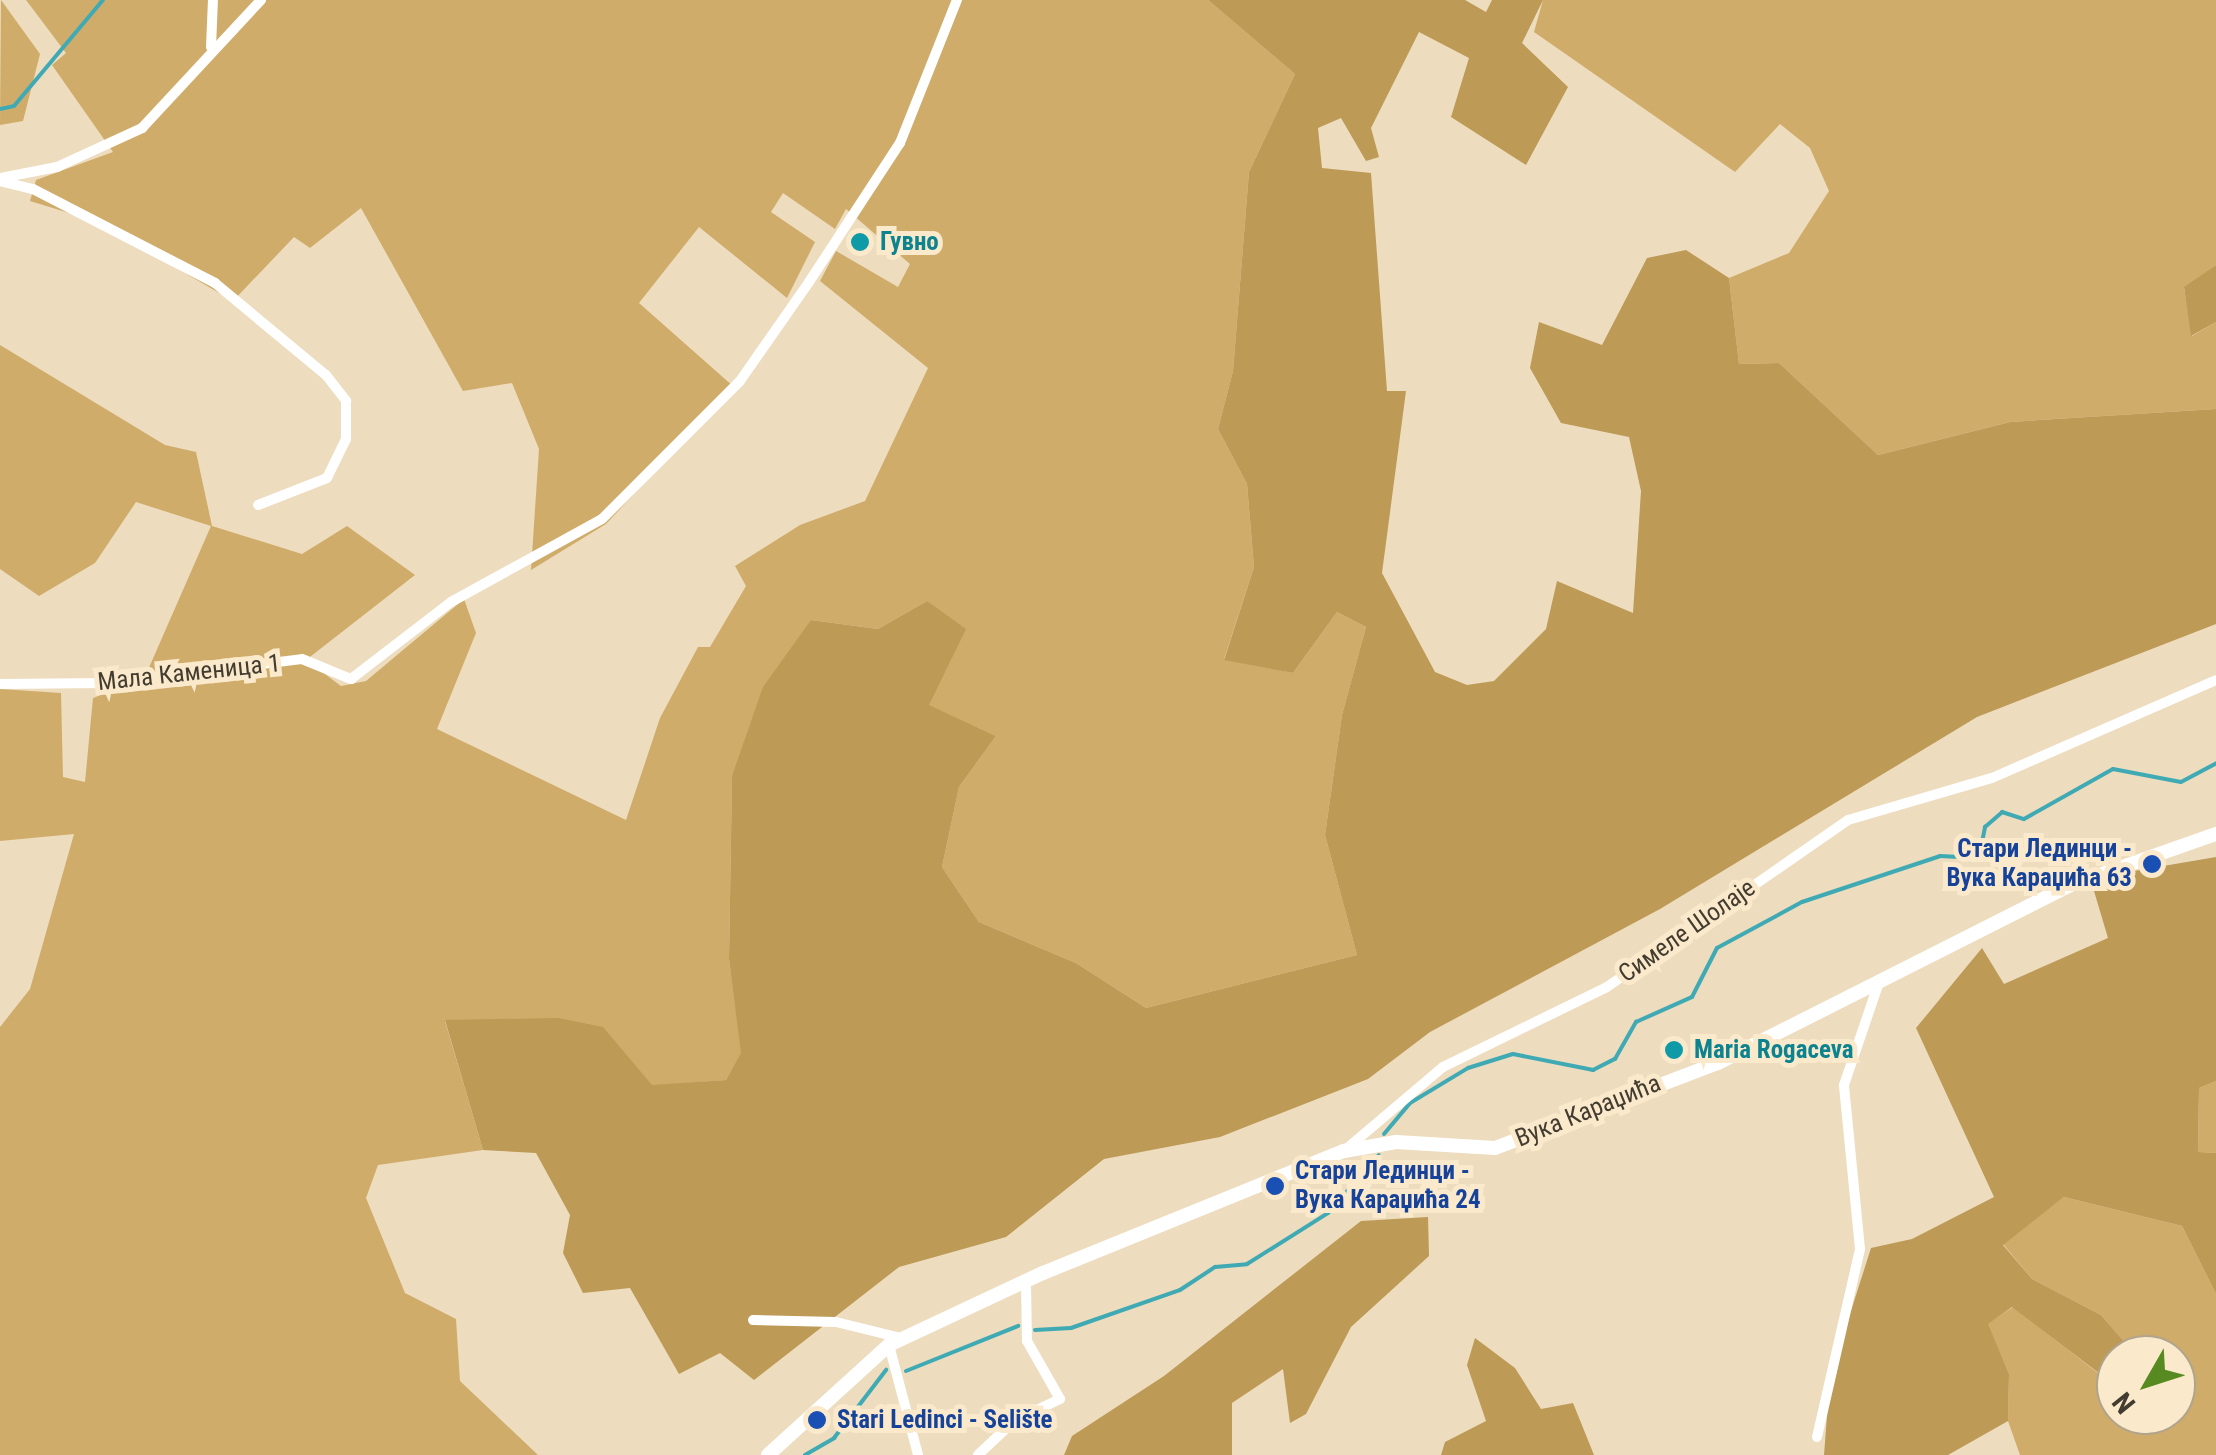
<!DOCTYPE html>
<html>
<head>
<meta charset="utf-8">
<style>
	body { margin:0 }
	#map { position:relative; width:2216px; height:1455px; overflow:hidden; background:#eddcbe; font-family:"Roboto Condensed",sans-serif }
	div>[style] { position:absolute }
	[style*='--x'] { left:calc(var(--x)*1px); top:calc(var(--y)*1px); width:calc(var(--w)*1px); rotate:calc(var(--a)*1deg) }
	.green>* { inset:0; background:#d0ac6a }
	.forest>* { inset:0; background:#bd9a56 }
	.stream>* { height:4px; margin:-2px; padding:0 2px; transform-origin:2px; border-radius:2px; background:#40aab4 }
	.street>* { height:10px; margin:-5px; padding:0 5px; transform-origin:5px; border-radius:5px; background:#fff }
	.secondary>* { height:14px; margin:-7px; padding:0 7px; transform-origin:7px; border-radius:7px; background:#fff }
	.dots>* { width:28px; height:28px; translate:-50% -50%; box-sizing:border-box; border:5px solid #fae9cb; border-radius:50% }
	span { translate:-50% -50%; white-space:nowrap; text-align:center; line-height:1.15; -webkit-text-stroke:10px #fae9cb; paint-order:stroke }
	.culture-label { font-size:25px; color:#0d838f; font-weight:700 }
	.left { translate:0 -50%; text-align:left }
	.street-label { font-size:25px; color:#433c30 }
	.transit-label { font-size:25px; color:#164399; font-weight:700 }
	.right { translate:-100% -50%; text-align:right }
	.north { position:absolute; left:2096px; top:1335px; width:100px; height:100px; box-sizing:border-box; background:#fae9cb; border:2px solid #b1a48d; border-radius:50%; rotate:231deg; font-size:28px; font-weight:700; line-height:40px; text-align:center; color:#433c30 }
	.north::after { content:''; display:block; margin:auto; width:35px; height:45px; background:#578a21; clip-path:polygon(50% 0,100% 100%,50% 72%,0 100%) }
</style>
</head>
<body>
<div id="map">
	<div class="green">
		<i style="clip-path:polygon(1px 0,40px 54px,23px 121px,0 125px)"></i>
		<i style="clip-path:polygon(26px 0,1208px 0,1295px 74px,1249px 172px,1233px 371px,1218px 429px,1247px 484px,1254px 567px,1224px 659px,1293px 673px,1337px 612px,1366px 627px,1342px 715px,1325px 835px,1357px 955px,1146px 1008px,1076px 963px,979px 922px,942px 867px,959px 787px,996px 736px,928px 705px,927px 601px,878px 629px,811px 620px,732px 776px,729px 959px,742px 1053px,726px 1080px,652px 1086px,602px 1027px,445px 1021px,483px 1150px,378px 1165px,366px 1198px,405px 1293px,456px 1319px,460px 1381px,538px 1455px,0 1455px,0 1027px,30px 989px,74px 834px,0 841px,0 689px,61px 693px,63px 777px,85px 782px,93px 698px,144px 679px,211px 526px,136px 502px,95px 563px,39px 596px,0 569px,0 345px,165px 445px,196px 452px,212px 526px,302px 554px,347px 526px,415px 575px,306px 660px,341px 686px,366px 681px,464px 599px,476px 633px,437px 729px,626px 820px,660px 718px,698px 647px,710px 647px,746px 586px,735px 566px,800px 525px,865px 501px,928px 368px,820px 281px,836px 251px,898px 287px,910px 264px,846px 209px,835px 229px,783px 193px,771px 212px,815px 242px,787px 298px,699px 227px,639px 303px,734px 387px,606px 524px,531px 570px,539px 449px,512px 383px,463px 391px,361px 208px,310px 248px,294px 237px,233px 301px,95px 221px,30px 201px,36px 180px,113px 152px,52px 65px,66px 53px)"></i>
		<i style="clip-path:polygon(1543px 0,2216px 0,2216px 265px,2184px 288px,2192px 336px,2216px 322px,2216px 409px,2010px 422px,1878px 455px,1779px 363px,1739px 364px,1729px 278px,1789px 253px,1829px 191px,1810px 148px,1780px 124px,1735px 172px,1534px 32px)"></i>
		<i style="clip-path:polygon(2216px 1081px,2216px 1153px,2198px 1152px,2199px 1088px)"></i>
		<i style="clip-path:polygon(2064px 1197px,2182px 1226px,2216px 1294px,2216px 1455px,2020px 1455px,2008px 1421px,2009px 1374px,1987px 1324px,2013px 1307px,2103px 1377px,2116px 1371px,2116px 1415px,2176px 1415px,2176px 1355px,2136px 1355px,2101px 1315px,2032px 1279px,2003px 1244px)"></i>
	</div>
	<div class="forest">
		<i style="clip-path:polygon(1208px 0,1465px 0,1486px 12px,1492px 0,1543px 0,1522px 43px,1568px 87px,1526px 165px,1451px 117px,1469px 58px,1419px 32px,1371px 128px,1379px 157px,1366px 161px,1341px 118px,1318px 128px,1322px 168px,1371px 173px,1387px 391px,1406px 391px,1382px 573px,1435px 672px,1467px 685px,1494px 681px,1546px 629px,1557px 581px,1633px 613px,1641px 491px,1629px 437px,1561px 423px,1530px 368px,1539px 322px,1602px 345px,1647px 258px,1686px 250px,1729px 278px,1739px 364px,1779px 363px,1878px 455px,2010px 422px,2216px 409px,2216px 624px,1977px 717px,1660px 909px,1430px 1032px,1368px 1079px,1220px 1137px,1104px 1159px,1006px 1237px,899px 1267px,754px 1380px,720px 1353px,679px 1374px,630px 1288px,583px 1293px,563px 1253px,570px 1215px,536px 1153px,483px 1150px,445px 1020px,558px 1018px,603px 1027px,652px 1085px,726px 1080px,741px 1053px,729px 959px,732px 776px,763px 687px,811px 620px,878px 629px,927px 601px,966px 629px,929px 705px,996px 736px,959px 787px,942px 867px,979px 922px,1076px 963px,1146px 1008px,1357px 955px,1325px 835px,1342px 715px,1366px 627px,1337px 612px,1293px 673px,1224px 660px,1254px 567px,1247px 484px,1218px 429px,1233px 371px,1249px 172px,1295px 74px)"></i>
		<i style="clip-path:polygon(2216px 265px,2216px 322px,2191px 336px,2184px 287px)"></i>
		<i style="clip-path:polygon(2216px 857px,2216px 1081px,2199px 1088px,2198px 1152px,2216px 1153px,2216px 1294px,2182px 1226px,2064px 1197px,2003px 1245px,2032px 1279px,2101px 1315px,2136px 1355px,2116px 1355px,2116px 1371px,2104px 1377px,2012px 1307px,1988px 1324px,2009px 1374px,2008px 1421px,1948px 1455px,1824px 1455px,1830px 1377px,1871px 1248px,1912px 1239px,1994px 1197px,1916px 1028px,1982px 948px,2004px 984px,2108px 938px,2094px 891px,2134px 871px)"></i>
		<i style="clip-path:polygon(1428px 1217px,1429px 1256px,1351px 1327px,1306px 1414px,1290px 1423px,1283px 1369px,1232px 1403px,1232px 1455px,1064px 1455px,1072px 1436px,1164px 1376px,1361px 1221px)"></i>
		<i style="clip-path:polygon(1475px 1338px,1515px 1368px,1541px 1409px,1573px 1403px,1594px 1455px,1441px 1455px,1445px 1442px,1486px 1421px,1467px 1365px)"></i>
	</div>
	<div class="stream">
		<i style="--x:0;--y:109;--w:14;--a:-12"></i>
		<i style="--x:14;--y:106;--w:138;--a:-50"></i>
		<i style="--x:1384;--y:1134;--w:40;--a:-50"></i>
		<i style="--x:1410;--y:1103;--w:68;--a:-31.1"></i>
		<i style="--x:1468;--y:1068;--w:47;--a:-17.3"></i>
		<i style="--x:1513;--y:1054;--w:82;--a:11.3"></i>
		<i style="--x:1593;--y:1070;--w:25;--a:-27"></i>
		<i style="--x:1615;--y:1059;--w:43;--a:-60.4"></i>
		<i style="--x:1636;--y:1022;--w:61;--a:-24.1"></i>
		<i style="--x:1692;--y:997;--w:55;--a:-63"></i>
		<i style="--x:1717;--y:948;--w:97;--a:-28.4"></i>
		<i style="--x:1802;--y:902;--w:145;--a:-18.4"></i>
		<i style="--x:1940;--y:856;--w:39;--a:3"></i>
		<i style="--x:1979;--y:858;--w:32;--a:-79"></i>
		<i style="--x:1985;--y:827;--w:23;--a:-41"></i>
		<i style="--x:2002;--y:812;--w:23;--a:18"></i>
		<i style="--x:2024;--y:819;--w:102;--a:-29.3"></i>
		<i style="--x:2113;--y:769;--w:69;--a:10.8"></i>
		<i style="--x:2181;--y:782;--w:40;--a:-28"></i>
		<i style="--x:1035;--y:1330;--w:36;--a:-3"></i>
		<i style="--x:1071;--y:1328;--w:115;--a:-19.2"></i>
		<i style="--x:1180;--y:1290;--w:42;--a:-33.3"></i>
		<i style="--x:1215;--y:1267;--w:32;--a:-5"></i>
		<i style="--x:1247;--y:1264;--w:96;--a:-32.2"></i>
		<i style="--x:1328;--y:1213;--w:77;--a:-48.7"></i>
		<i style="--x:906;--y:1371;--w:121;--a:-21.9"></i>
		<i style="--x:805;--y:1455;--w:34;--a:-30"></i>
		<i style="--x:834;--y:1438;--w:86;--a:-52.6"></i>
	</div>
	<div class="street">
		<i style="--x:211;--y:47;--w:47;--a:-87.6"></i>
		<i style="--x:0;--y:178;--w:58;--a:-10.9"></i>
		<i style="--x:57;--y:167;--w:94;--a:-24.6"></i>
		<i style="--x:142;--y:128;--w:175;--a:-47.1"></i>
		<i style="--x:0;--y:181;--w:34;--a:14"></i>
		<i style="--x:33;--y:189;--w:205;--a:27.3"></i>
		<i style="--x:215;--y:283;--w:144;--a:39.7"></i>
		<i style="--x:326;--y:375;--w:33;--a:52"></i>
		<i style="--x:346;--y:401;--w:38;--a:90"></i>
		<i style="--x:346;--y:439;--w:43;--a:116"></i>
		<i style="--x:327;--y:478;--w:74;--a:158.6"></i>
		<i style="--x:0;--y:684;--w:107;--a:-0.5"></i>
		<i style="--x:107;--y:683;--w:196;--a:-7"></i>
		<i style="--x:302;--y:659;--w:53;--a:22.2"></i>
		<i style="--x:351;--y:679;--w:126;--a:-37.6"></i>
		<i style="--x:451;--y:602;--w:172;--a:-28.8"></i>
		<i style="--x:602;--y:519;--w:195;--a:-45"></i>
		<i style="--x:740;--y:381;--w:121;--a:-55.1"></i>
		<i style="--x:809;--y:282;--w:166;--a:-56.8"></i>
		<i style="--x:900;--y:143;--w:154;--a:-68.3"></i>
		<i style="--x:1345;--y:1150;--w:128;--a:-40.3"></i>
		<i style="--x:1443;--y:1067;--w:182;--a:-26"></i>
		<i style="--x:1607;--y:987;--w:293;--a:-34.7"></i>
		<i style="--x:1848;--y:820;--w:150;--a:-16.3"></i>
		<i style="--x:1992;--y:778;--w:244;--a:-23.6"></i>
		<i style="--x:753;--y:1320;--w:83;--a:1.4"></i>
		<i style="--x:836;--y:1322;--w:67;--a:13.8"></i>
		<i style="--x:889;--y:1345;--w:114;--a:75.2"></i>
		<i style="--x:1817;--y:1437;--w:193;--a:-77.1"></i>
		<i style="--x:1860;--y:1249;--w:165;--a:-95.6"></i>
		<i style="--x:1844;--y:1085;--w:106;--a:-71.2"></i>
		<i style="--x:978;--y:1455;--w:50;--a:-43.4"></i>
		<i style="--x:1014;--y:1421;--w:51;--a:-25.6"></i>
		<i style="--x:1060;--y:1399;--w:67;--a:-119.6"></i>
		<i style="--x:1027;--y:1341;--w:60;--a:-91"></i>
	</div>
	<div class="secondary">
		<i style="--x:768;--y:1455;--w:164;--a:-42.3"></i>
		<i style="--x:889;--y:1345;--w:170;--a:-25.1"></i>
		<i style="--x:1043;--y:1273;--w:325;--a:-22.1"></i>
		<i style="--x:1344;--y:1151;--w:53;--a:-9.8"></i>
		<i style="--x:1396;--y:1142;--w:99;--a:3.5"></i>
		<i style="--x:1495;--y:1148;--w:239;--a:-20.9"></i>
		<i style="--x:1718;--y:1063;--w:395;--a:-26.8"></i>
		<i style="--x:2071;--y:885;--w:154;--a:-19.4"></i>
	</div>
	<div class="dots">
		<i style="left:860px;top:242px;background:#0f9aa8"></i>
		<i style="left:2152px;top:864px;background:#1a4fb4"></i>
		<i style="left:1674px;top:1050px;background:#0f9aa8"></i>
		<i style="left:1275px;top:1186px;background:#1a4fb4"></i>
		<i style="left:817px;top:1420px;background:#1a4fb4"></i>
	</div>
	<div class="culture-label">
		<span class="left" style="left:880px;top:242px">Гувно</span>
		<span class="left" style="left:1694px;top:1050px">Maria Rogaceva</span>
	</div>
	<div class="street-label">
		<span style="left:189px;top:673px;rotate:-6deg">Мала Каменица 1</span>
		<span style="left:1687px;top:931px;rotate:-35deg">Симеле Шолаје</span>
		<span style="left:1588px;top:1111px;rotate:-22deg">Вука Караџића</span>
	</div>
	<div class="transit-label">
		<span class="right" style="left:2132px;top:864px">Стари Лединци -<br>Вука Караџића 63</span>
		<span class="left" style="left:1295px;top:1186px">Стари Лединци -<br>Вука Караџића 24</span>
		<span class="left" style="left:837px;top:1420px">Stari Ledinci - Selište</span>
	</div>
	<div class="north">N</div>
</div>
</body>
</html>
